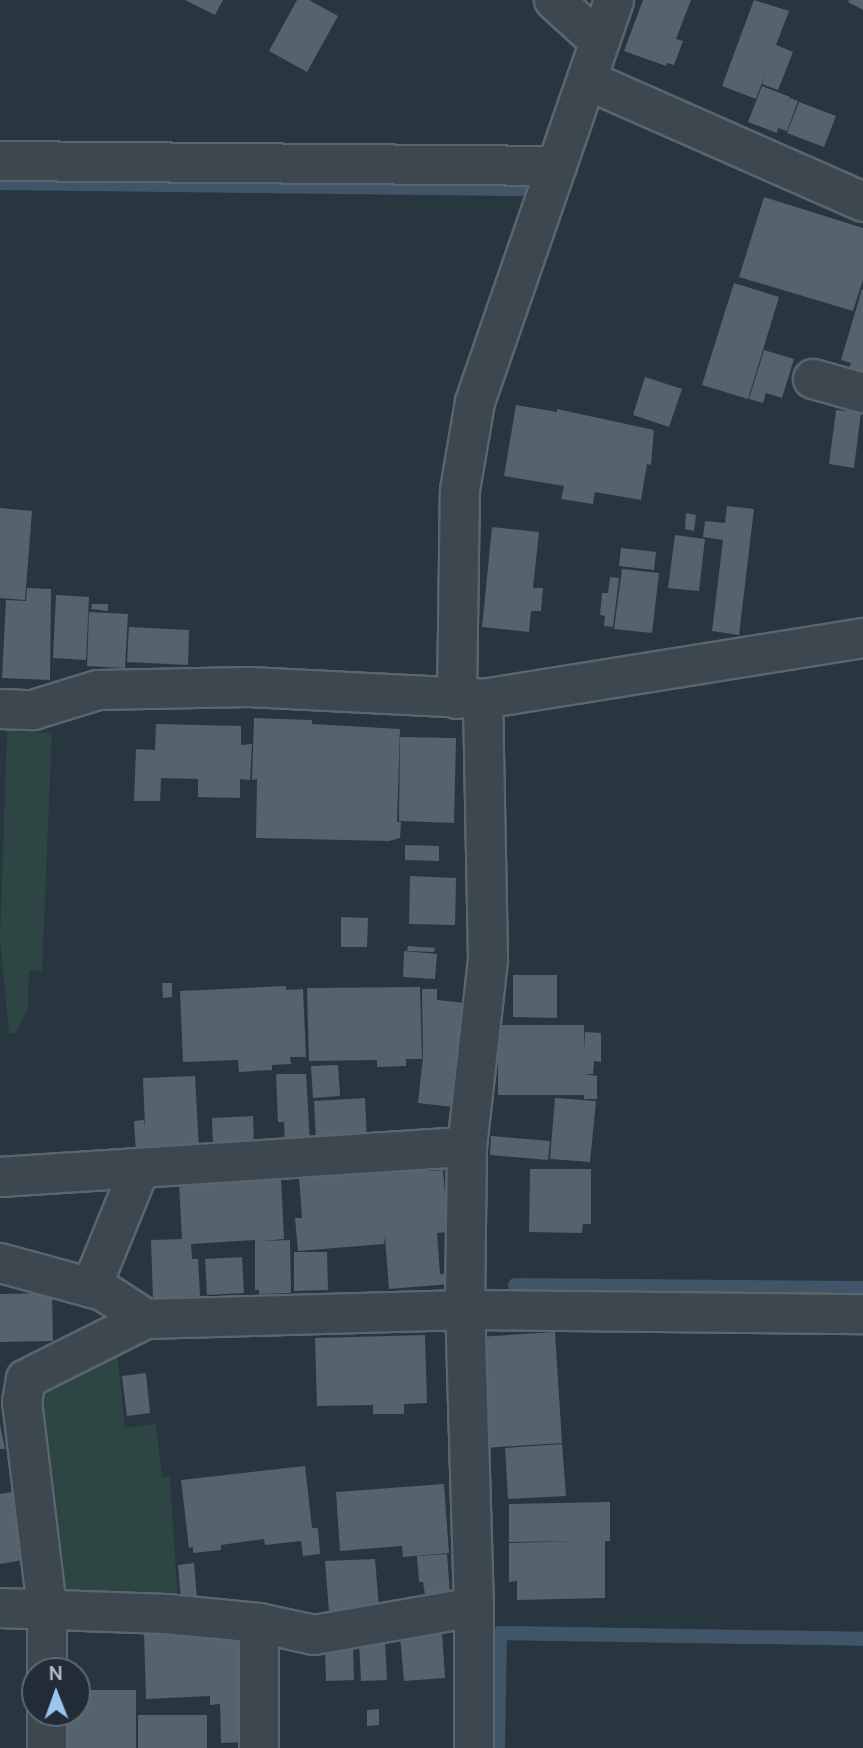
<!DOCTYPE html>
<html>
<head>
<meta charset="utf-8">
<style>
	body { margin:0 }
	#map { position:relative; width:863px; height:1748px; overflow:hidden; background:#283640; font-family:Manrope,sans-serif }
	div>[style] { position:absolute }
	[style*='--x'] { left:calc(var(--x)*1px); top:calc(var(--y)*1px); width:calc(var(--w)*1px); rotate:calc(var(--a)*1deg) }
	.green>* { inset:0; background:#2d4543 }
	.stream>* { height:14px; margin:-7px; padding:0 7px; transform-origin:7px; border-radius:7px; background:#405668 }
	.building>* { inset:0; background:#54636d }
	.roads { filter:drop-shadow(2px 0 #5a656e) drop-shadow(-2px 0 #5a656e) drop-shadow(0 2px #5a656e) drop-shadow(0 -2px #5a656e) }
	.minor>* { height:38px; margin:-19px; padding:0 19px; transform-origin:19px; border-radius:19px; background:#3c4750 }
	span { translate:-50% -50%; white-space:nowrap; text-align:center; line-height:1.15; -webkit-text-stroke:7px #212c36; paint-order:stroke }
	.north { position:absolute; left:21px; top:1657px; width:70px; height:70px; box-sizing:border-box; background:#212c36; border:2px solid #5e6872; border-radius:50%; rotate:359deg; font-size:19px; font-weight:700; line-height:28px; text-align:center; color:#b9c2cb }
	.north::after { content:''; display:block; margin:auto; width:24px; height:32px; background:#98c6f1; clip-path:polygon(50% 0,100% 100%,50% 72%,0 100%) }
</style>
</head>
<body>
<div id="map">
	<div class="green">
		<i style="clip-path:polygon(7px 731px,52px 733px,42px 971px,29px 970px,28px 1008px,16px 1033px,9px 1033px,0 940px)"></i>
		<i style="clip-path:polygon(117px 1352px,125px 1428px,156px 1424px,162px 1477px,170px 1477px,178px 1603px,67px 1597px,40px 1408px,43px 1386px)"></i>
	</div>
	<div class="stream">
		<i style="--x:0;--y:183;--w:521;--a:0.66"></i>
		<i style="--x:515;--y:1285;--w:348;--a:0.5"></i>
		<i style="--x:498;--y:1748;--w:115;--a:-89"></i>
		<i style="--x:500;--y:1633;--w:363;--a:0.9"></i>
	</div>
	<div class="building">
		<i style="clip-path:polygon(185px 0,223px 0,215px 15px)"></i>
		<i style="clip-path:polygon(297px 0,309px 0,338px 16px,307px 72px,269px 51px)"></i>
		<i style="clip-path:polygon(643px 0,691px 0,676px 39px,683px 41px,674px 65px,667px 63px,666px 66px,624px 51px)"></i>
		<i style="clip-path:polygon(754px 0,789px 11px,776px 45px,793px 52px,778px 90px,762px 84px,768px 66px,756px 99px,722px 86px)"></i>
		<i style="clip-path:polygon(849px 0,863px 0,863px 10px,848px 2px)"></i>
		<i style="clip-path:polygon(762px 86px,790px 97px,785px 111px,790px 98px,798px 101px,787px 131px,778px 128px,777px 133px,748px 122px)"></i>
		<i style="clip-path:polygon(799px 102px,836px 116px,824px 147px,787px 133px)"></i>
		<i style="clip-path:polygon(764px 197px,863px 228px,863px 280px,853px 311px,739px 277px)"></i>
		<i style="clip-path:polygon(734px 283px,779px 297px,748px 399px,702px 385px)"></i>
		<i style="clip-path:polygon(862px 289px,863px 289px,863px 376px,848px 371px,851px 363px,841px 360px)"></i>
		<i style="clip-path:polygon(764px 350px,794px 359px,782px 398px,766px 393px,763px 403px,749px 399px)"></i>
		<i style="clip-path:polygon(645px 377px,682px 389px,669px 427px,633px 415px)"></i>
		<i style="clip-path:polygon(516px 405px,557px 412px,557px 409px,654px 430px,651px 465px,647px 464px,641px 500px,595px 492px,593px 504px,561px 499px,564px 486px,504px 476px)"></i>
		<i style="clip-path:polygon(836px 410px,861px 412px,854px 468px,829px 464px)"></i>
		<i style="clip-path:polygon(727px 506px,754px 509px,739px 635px,712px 631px,723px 540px,703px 537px,705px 521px,725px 523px)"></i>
		<i style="clip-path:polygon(0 508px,32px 511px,25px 600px,0 598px)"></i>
		<i style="clip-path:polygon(686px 513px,696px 515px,694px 531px,685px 529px)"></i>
		<i style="clip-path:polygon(492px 527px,539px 532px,533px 588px,543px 588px,541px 611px,531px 611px,529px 632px,482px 627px)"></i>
		<i style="clip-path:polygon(675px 535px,705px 539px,699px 591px,668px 588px)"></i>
		<i style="clip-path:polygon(621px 548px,656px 552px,654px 570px,619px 566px)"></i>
		<i style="clip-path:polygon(622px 569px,659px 573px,652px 633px,614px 629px)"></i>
		<i style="clip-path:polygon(610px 577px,619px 578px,613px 627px,604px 626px,605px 616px,600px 615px,602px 593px,608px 593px)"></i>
		<i style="clip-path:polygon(27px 588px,51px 589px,50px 680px,2px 678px,6px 600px,26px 601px)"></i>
		<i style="clip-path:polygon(56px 595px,89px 597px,86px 660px,53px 658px)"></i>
		<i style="clip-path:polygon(92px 604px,108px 604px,108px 611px,91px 609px)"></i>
		<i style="clip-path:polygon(89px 612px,128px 614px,125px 668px,87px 666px)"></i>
		<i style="clip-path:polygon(129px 627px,189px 630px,188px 665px,127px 662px)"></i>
		<i style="clip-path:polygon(254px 718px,312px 720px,312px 724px,400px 729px,397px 822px,401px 822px,400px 838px,389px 841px,256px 838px,257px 779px,252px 780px)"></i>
		<i style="clip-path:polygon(156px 724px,241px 726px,241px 745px,252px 744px,250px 780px,240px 779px,240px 798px,198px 797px,198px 779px,161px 778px,160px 801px,134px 801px,136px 749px,155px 750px)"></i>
		<i style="clip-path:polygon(400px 737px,456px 738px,454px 823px,399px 821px)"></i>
		<i style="clip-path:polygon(405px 845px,439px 846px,439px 861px,405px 860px)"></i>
		<i style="clip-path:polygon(410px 876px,456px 878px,455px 925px,409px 924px)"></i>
		<i style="clip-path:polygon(341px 917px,368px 918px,367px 947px,341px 947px)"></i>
		<i style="clip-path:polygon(408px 946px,435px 948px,434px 952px,407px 951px)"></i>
		<i style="clip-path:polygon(404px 951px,437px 954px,435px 979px,403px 977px)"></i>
		<i style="clip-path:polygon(513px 975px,557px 975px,557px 1018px,513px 1017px)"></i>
		<i style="clip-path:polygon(162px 983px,172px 983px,172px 997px,163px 998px)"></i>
		<i style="clip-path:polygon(286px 986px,286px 990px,303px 989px,306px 1057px,290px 1057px,291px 1064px,272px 1065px,272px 1070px,239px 1072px,238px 1060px,183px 1062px,180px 991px)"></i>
		<i style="clip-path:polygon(420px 987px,422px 1059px,406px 1059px,406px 1066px,377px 1067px,377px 1060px,309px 1061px,307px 988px)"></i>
		<i style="clip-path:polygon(422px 989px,437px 989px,437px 1000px,465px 1003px,454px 1107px,418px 1103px,423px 1057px)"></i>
		<i style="clip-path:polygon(498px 1025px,584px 1025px,584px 1050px,585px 1032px,601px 1033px,601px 1062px,594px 1061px,593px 1074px,584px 1074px,597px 1076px,597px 1099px,584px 1099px,584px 1095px,498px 1095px)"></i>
		<i style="clip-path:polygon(338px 1065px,340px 1096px,313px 1098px,311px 1066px)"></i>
		<i style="clip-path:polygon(276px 1074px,306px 1074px,310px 1142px,285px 1143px,284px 1122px,278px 1122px)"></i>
		<i style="clip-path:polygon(195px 1076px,199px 1149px,136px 1153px,134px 1121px,144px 1120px,145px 1128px,143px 1078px)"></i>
		<i style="clip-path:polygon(365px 1098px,367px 1140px,316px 1143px,314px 1101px)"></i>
		<i style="clip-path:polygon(555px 1098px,596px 1101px,590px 1162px,550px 1159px)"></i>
		<i style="clip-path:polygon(253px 1116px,254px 1146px,213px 1148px,212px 1118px)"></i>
		<i style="clip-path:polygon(491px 1136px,550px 1141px,548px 1160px,490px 1155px)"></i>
		<i style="clip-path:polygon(429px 1166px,429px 1171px,443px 1170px,448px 1232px,437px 1233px,440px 1274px,449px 1273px,450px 1284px,389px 1289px,385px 1237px,384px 1244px,298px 1251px,295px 1218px,302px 1218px,299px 1177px)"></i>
		<i style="clip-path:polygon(530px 1169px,591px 1169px,591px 1224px,583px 1224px,582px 1233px,529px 1232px)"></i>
		<i style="clip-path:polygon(281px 1178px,284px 1239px,262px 1241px,290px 1240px,291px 1293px,259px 1294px,259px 1290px,255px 1290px,255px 1240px,191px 1244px,192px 1259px,198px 1259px,200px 1296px,153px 1299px,151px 1240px,182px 1239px,179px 1183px)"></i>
		<i style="clip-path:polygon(294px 1252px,327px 1252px,328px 1290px,294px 1291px)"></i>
		<i style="clip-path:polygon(242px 1257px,244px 1293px,207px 1295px,205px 1259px)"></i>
		<i style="clip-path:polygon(52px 1293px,53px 1341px,0 1342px,0 1294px)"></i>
		<i style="clip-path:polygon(555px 1332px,562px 1443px,484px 1448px,477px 1337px)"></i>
		<i style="clip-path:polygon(425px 1335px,427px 1403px,404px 1404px,404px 1414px,373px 1414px,373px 1405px,317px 1406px,315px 1338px)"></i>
		<i style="clip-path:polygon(146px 1373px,150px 1413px,127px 1416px,122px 1376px)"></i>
		<i style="clip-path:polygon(0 1424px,5px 1449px,0 1449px)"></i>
		<i style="clip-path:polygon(562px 1444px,566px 1496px,508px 1499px,505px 1448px)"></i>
		<i style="clip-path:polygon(305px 1466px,312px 1528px,318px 1528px,320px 1554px,303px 1556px,301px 1541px,265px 1545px,264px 1539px,221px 1545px,221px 1550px,193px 1553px,193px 1547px,189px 1548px,181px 1480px)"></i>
		<i style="clip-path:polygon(444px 1484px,449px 1553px,403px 1557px,402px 1546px,340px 1551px,336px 1492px)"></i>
		<i style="clip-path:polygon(17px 1491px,28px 1559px,0 1564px,0 1494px)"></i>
		<i style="clip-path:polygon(610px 1502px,610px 1541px,605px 1541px,605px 1598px,517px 1600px,517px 1581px,509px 1582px,509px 1543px,580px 1541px,509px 1542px,509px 1504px)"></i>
		<i style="clip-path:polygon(447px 1554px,450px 1594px,425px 1595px,423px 1582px,419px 1582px,417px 1556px)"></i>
		<i style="clip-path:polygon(375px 1559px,379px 1608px,329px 1612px,325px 1561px)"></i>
		<i style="clip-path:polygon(194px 1563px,197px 1599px,181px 1600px,178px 1565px)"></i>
		<i style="clip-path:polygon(144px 1632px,242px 1634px,247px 1742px,221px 1743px,220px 1704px,210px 1705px,210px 1696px,146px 1699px)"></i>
		<i style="clip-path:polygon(442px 1633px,445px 1678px,404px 1681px,400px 1636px)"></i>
		<i style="clip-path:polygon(385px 1640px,387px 1680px,361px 1681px,359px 1642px)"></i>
		<i style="clip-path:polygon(353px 1648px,354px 1680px,326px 1681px,325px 1649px)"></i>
		<i style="clip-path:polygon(77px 1690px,136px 1690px,136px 1748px,66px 1748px,66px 1713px,77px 1713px)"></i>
		<i style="clip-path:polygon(379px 1709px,379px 1725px,367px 1726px,367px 1710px)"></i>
		<i style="clip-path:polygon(138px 1715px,207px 1715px,207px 1748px,138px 1748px)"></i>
	</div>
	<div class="roads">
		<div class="minor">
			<i style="--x:554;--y:0;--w:62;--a:42.4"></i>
			<i style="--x:587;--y:80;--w:302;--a:23.8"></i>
			<i style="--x:0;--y:161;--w:557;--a:0.51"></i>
			<i style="--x:813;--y:379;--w:52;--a:15.6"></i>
			<i style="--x:457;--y:699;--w:209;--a:-89.2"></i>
			<i style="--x:460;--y:490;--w:89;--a:-80.3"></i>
			<i style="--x:475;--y:402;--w:425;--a:-70.9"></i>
			<i style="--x:0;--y:709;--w:33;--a:2"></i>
			<i style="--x:33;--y:710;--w:68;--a:-17.1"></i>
			<i style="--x:98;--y:690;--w:151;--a:-1.1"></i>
			<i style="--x:249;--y:687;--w:234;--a:2.9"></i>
			<i style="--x:483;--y:699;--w:385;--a:-9.1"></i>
			<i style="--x:0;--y:1177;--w:468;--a:-3.7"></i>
			<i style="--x:0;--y:1263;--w:107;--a:15.2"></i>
			<i style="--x:103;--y:1291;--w:51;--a:33.1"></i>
			<i style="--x:91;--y:1288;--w:130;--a:-67.8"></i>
			<i style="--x:0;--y:1608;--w:166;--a:2.1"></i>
			<i style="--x:166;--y:1614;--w:93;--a:5.5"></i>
			<i style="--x:259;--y:1623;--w:56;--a:12.3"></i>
			<i style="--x:314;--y:1635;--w:162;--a:-9.9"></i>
			<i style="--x:47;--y:1671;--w:63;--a:-90"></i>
			<i style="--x:47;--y:1608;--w:208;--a:-96.9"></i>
			<i style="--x:22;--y:1402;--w:23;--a:-80"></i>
			<i style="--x:26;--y:1379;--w:134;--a:-26.6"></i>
			<i style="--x:146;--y:1319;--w:319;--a:-1.6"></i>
			<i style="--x:465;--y:1310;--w:398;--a:0.6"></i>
			<i style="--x:47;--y:1748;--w:35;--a:-90"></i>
			<i style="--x:259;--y:1748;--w:125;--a:-90"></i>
			<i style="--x:474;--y:1748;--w:141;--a:-90"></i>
			<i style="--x:474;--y:1607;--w:297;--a:-91.7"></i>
			<i style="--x:465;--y:1310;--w:163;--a:-89.3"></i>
			<i style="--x:467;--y:1147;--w:189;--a:-83.6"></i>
			<i style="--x:488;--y:959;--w:260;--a:-91.1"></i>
		</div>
	</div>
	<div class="north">N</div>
</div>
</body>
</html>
